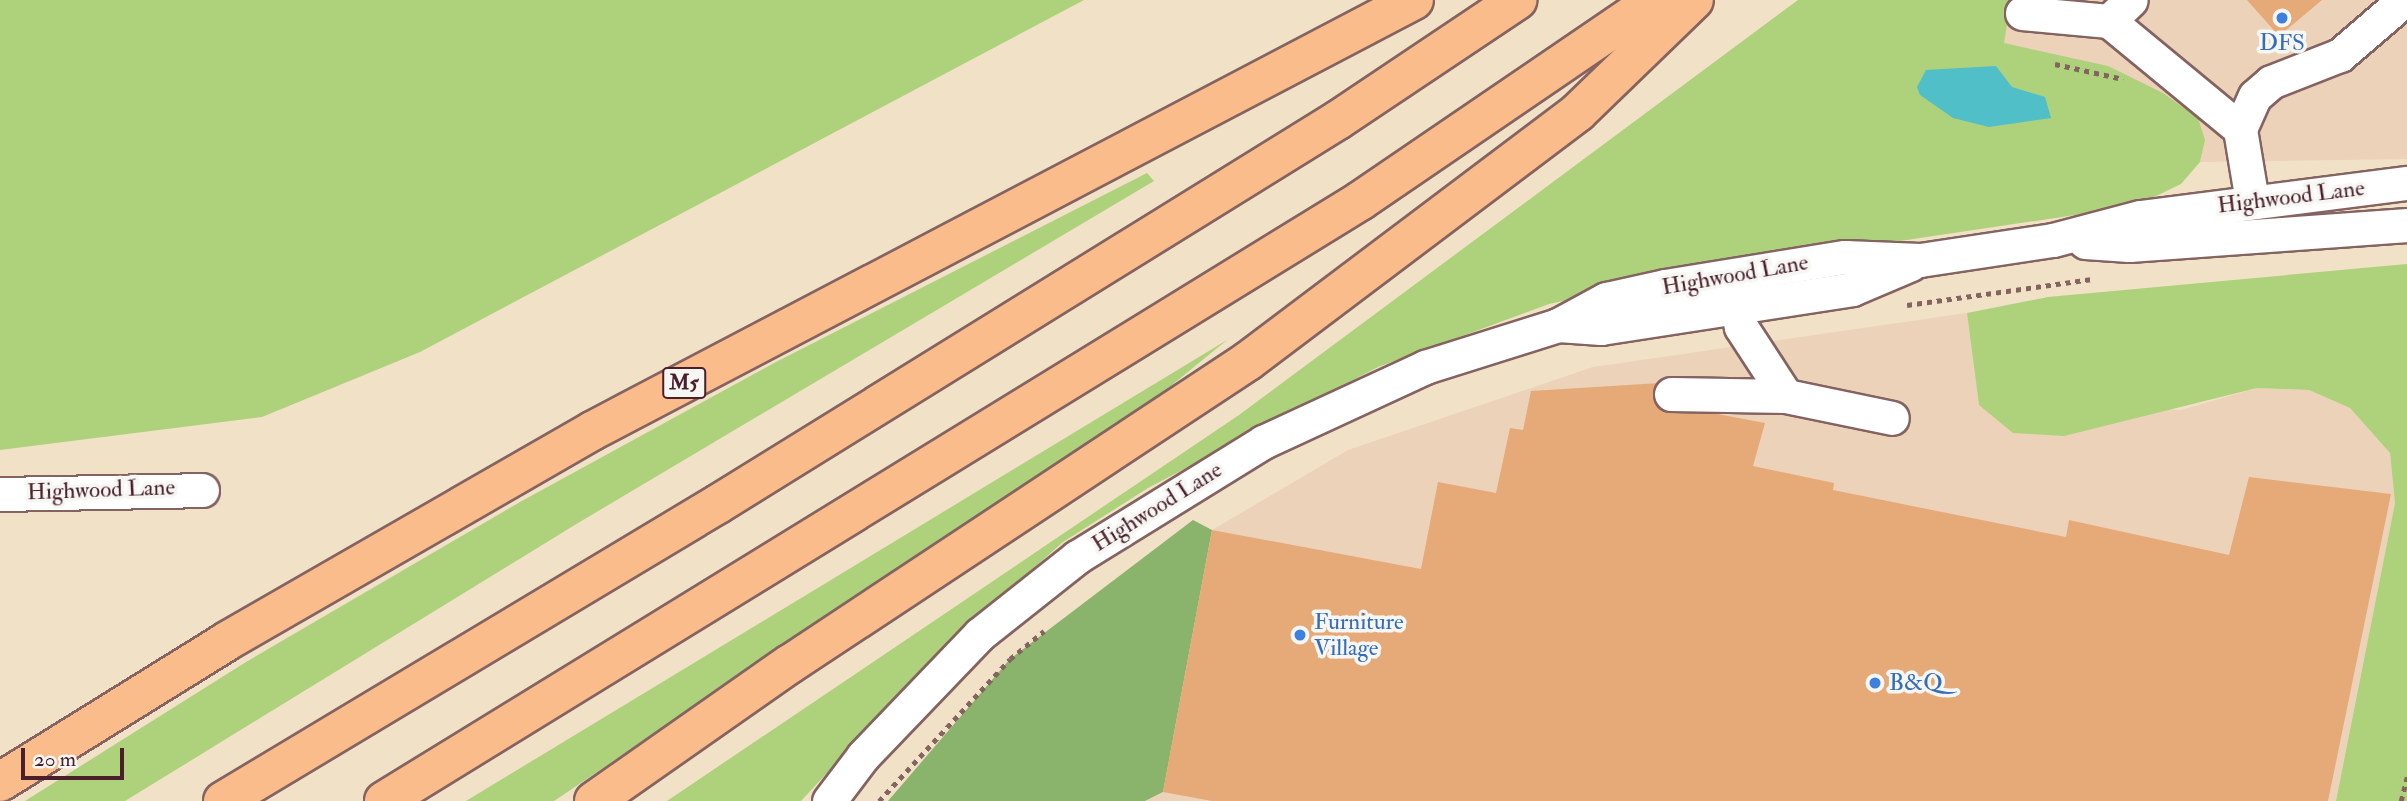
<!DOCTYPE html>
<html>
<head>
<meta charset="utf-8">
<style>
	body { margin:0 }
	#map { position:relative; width:2407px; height:801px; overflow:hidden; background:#f1e1c6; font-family:"IM FELL Double Pica",serif }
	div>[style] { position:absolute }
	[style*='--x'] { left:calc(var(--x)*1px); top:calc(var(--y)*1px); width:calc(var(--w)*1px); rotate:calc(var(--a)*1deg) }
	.built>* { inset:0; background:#ecd2b9 }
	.green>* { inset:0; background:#aed17b }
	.forest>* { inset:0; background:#8ab36b }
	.water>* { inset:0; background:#51bfc7 }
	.building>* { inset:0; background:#e6a978 }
	.path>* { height:4.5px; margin-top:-2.25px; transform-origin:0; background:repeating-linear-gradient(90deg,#846361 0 5px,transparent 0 10px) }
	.roads { filter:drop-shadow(2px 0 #846361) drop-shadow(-2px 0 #846361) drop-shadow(0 2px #846361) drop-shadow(0 -2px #846361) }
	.minor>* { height:33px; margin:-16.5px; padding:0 16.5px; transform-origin:16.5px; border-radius:16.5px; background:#fff }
	.highway>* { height:38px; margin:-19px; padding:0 19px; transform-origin:19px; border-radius:19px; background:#f9bc8a }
	.dots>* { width:19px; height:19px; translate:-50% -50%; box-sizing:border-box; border:4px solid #f6f6f2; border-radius:50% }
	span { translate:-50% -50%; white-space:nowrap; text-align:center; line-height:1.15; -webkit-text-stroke:7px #f6f6f2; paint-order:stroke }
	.shield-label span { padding:2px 5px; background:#f6f6f2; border:2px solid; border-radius:5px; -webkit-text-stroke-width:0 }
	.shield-label { font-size:21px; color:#4a1f2b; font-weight:700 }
	.shop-label { font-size:23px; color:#366cbe }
	.left { translate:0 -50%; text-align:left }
	.street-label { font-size:23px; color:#4a1f2b }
	.scale { position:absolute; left:21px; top:748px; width:103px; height:32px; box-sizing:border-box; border:4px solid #4a1f2b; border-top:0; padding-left:9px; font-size:21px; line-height:24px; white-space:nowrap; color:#4a1f2b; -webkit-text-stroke:5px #f6f6f2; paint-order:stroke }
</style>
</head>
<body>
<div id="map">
	<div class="built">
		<i style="clip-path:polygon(2011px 0,2407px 0,2407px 159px,2200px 162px,2205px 140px,2003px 43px)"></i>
		<i style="clip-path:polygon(1967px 313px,1979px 405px,2181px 410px,2257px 388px,2309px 390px,2350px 408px,2390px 453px,2395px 503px,2336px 801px,1145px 801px,1163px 792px,1212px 530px,1348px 450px,1593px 367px)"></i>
	</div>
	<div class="green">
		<i style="clip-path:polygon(0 0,1084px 0,420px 352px,262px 417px,0 450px)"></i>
		<i style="clip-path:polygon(1798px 0,2011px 0,2004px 43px,2108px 66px,2163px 93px,2198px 118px,2205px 140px,2200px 162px,2181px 184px,2154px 197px,2102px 211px,1712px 269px,1549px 304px,1378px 367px,1148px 488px,1063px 542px,936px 655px,801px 801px,667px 801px,1239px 415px)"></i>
		<i style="clip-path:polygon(1147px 173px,1154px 181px,578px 523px,125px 801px,25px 801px,246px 662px,520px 502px,776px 362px)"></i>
		<i style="clip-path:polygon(2407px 264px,2407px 801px,2336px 801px,2395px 503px,2390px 453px,2350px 408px,2309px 390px,2257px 388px,2064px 436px,2013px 433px,1979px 405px,1967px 313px,2048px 297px)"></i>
		<i style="clip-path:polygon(1227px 340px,1167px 389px,554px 801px,466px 801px)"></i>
	</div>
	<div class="forest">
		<i style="clip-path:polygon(1193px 520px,1212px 530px,1163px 792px,1145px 801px,888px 801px,1010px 659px)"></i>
	</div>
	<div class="water">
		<i style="clip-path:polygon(1996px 66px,2012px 87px,2045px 97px,2051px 118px,1989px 127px,1953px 118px,1920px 95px,1917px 87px,1926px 70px)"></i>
	</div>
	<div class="building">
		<i style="clip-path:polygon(2247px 0,2322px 0,2279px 36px)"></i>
		<i style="clip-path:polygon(1660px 383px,1654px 402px,1765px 423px,1753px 466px,1834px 483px,1833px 490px,2066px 537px,2069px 520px,2229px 555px,2249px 477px,2391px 494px,2328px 801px,1212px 801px,1163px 792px,1212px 530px,1421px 569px,1438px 482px,1496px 493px,1510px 428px,1523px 430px,1531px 391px)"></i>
	</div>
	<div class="path">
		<i style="--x:2055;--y:64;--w:70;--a:12.4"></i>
		<i style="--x:1907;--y:305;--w:187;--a:-8"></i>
		<i style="--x:879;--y:801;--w:193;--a:-47.3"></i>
		<i style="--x:1010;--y:659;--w:44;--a:-39.5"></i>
		<i style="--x:2401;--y:801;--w:25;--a:-76"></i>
	</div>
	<div class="roads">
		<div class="minor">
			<i style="--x:2022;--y:13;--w:87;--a:5.3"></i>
			<i style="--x:2109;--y:21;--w:170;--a:39.5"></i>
			<i style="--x:2109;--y:21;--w:30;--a:-44"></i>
			<i style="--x:2252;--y:201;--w:73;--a:-99.5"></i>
			<i style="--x:2240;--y:129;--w:36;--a:-66"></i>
			<i style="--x:2255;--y:96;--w:21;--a:-41"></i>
			<i style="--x:2271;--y:82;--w:74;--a:-21.4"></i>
			<i style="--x:2340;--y:55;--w:84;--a:-40.7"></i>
			<i style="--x:2085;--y:242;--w:44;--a:3.9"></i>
			<i style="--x:2129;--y:245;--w:279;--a:-4.1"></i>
			<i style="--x:1737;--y:307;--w:20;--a:79"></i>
			<i style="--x:1741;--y:327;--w:82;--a:56.9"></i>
			<i style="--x:1558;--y:325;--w:43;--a:4"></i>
			<i style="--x:1601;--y:328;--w:254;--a:-8.8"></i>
			<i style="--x:1852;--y:289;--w:64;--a:-23"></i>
			<i style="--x:1671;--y:394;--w:115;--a:1"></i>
			<i style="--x:1786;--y:396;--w:108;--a:11.7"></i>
			<i style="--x:0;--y:494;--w:202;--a:-1.1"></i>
			<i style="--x:829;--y:801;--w:56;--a:-52.9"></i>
			<i style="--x:863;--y:756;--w:169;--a:-46.2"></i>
			<i style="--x:980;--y:634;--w:124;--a:-38.4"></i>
			<i style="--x:1077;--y:557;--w:219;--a:-31.7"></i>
			<i style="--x:1263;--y:442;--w:179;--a:-24.8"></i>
			<i style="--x:1425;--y:367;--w:139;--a:-17.5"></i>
			<i style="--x:1558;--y:325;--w:55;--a:-28.4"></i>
			<i style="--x:1606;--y:299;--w:60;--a:-12.4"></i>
			<i style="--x:1665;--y:286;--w:182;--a:-9.2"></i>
			<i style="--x:1845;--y:257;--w:75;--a:2.3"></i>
			<i style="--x:1920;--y:260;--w:134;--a:-8.6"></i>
			<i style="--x:2053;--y:240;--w:90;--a:-14.8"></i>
			<i style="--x:2140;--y:217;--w:269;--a:-7.3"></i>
		</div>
		<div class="highway">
			<i style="--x:0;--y:782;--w:267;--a:-31.8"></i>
			<i style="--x:227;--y:641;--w:421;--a:-29.9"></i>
			<i style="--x:592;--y:431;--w:928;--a:-27.67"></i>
			<i style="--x:223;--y:801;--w:577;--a:-30.96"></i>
			<i style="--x:718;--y:504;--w:729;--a:-31.77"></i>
			<i style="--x:1338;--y:120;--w:216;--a:-33.8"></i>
			<i style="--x:384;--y:801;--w:1146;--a:-31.58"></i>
			<i style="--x:1360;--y:201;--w:357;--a:-34.3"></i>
			<i style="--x:594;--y:801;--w:239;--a:-35"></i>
			<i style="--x:790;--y:664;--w:549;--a:-33.49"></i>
			<i style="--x:1248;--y:361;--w:413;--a:-37"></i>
			<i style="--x:1578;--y:112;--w:161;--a:-44"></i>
		</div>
	</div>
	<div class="dots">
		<i style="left:2282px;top:18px;background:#3f7fe0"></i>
		<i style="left:1300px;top:635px;background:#3f7fe0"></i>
		<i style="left:1875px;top:683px;background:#3f7fe0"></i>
	</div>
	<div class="shield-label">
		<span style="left:684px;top:383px">M5</span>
	</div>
	<div class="shop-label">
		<span style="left:2282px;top:43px">DFS</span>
		<span class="left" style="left:1314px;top:635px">Furniture<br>Village</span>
		<span class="left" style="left:1889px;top:683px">B&amp;Q</span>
	</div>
	<div class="street-label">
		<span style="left:2291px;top:197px;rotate:-7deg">Highwood Lane</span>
		<span style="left:1735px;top:275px;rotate:-10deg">Highwood Lane</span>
		<span style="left:101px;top:490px;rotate:-2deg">Highwood Lane</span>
		<span style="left:1157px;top:507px;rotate:-32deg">Highwood Lane</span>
	</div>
	<div class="scale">20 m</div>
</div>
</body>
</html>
